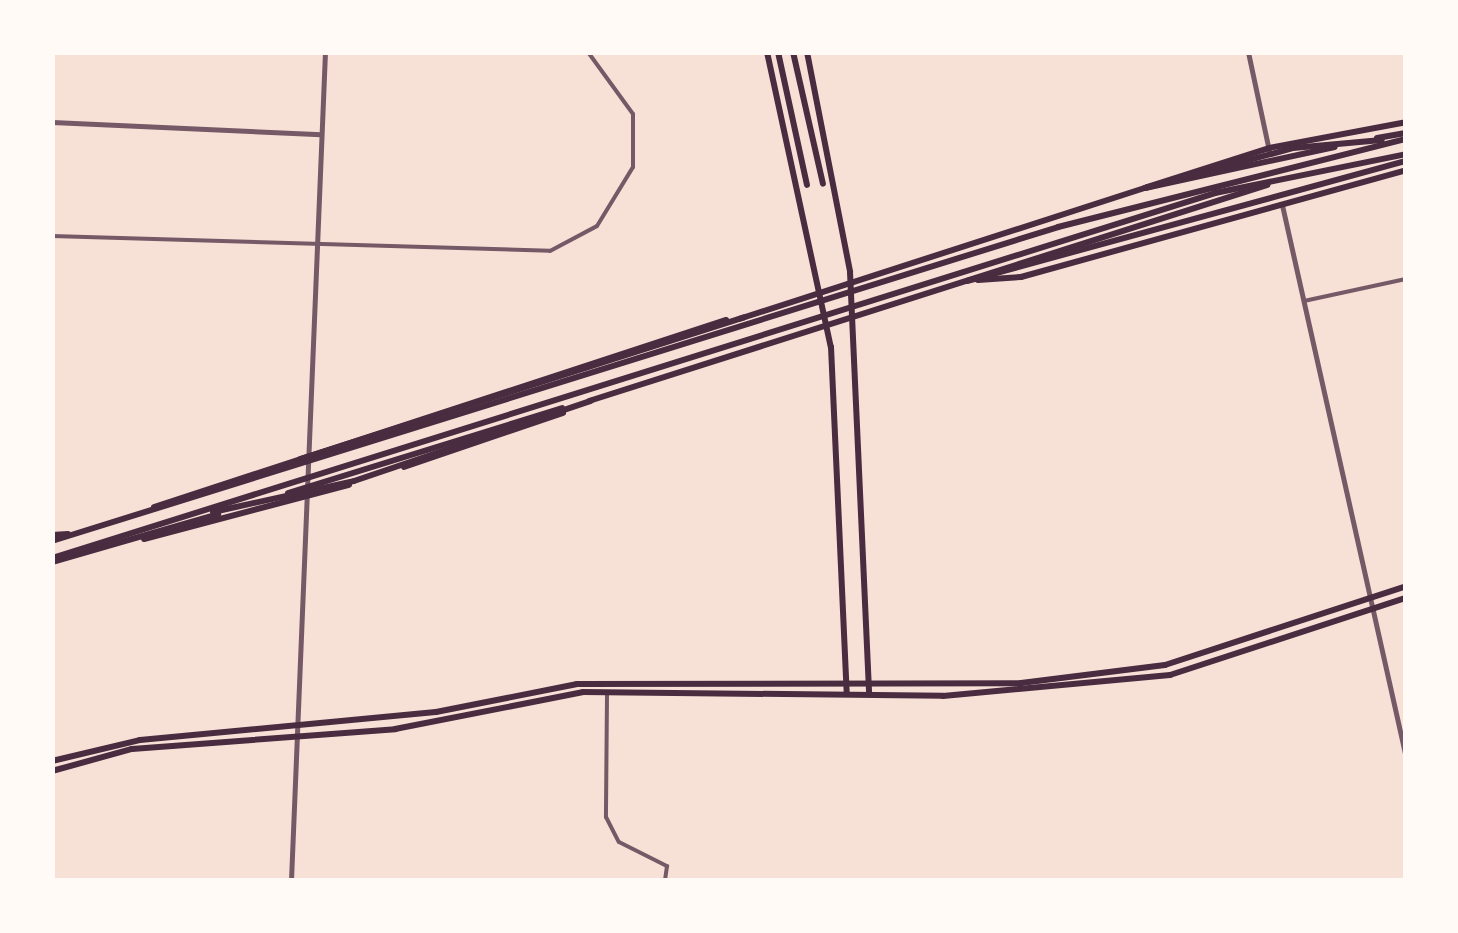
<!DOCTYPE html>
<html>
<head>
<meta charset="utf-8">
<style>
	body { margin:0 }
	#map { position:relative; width:1458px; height:933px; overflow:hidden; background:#f7e1d7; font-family:Poppins,sans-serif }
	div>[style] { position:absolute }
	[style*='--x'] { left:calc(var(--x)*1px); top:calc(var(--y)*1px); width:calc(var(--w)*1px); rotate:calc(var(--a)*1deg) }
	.minor>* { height:4px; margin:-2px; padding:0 2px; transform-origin:2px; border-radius:2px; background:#755966 }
	.tertiary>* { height:5px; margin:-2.5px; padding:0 2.5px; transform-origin:2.5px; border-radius:2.5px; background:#755966 }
	.primary>* { height:6px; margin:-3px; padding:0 3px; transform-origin:3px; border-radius:3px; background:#4a2c40 }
	.trunk>* { height:6px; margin:-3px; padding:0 3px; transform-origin:3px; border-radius:3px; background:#4a2c40 }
	span { translate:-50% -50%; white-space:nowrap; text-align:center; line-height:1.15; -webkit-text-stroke:10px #fffaf5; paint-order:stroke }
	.frame { position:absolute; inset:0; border:55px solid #fffaf5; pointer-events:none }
</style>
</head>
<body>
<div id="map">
	<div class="minor">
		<i style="--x:52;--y:236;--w:498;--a:1.7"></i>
		<i style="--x:550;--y:251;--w:53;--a:-28"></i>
		<i style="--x:597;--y:226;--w:69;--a:-58.6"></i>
		<i style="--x:633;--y:167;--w:53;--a:-90"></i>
		<i style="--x:633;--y:114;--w:77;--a:-126"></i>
		<i style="--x:1304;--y:301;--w:104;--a:-12.2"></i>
		<i style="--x:607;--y:695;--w:122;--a:90.5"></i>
		<i style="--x:606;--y:817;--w:28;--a:63"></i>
		<i style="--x:619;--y:842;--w:54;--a:26.6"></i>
		<i style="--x:667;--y:866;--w:14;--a:98"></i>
	</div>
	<div class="tertiary">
		<i style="--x:1248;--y:52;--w:101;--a:78"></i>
		<i style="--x:52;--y:122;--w:269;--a:2.6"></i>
		<i style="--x:1282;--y:205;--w:567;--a:77.36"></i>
		<i style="--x:291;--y:880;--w:829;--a:-87.65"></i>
	</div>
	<div class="primary">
		<i style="--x:767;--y:52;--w:302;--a:77.8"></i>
		<i style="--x:831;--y:347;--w:347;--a:87.4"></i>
		<i style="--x:807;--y:52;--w:224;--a:78.9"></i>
		<i style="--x:850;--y:272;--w:422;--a:87.4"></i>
		<i style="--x:1377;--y:138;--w:29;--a:-10"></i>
		<i style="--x:1147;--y:187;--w:128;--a:-17.7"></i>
		<i style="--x:1269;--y:148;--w:139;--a:-10.7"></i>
		<i style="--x:978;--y:280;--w:43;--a:-4"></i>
		<i style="--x:1021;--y:277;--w:400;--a:-15.5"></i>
		<i style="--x:739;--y:319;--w:427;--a:-17.9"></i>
		<i style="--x:1145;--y:188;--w:194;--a:-12.2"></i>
		<i style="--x:589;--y:401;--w:712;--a:-17.67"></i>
		<i style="--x:404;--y:467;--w:168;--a:-18.8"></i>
		<i style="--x:288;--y:493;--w:287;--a:-17.2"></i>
		<i style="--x:154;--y:507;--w:602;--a:-18.1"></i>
		<i style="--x:52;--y:535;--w:16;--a:-4"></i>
		<i style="--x:144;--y:539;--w:212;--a:-14.8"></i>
		<i style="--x:52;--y:562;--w:173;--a:-16.1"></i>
		<i style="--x:52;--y:761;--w:90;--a:-13.4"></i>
		<i style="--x:140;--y:740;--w:297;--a:-5.4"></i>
		<i style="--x:436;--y:712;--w:144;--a:-11.2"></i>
		<i style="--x:577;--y:684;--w:444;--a:-0.1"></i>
		<i style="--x:1021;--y:683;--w:145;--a:-7.1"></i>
		<i style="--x:1165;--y:665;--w:254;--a:-18.1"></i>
		<i style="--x:52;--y:771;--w:83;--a:-15.4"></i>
		<i style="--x:132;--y:749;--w:264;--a:-4.3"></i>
		<i style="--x:395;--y:729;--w:192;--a:-11.1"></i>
		<i style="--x:583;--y:692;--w:360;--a:0.6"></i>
		<i style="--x:943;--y:696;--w:228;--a:-5.3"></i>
		<i style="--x:1170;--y:675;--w:248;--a:-18.1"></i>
	</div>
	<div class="trunk">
		<i style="--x:778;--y:52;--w:136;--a:77.7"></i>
		<i style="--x:793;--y:52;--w:135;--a:77.2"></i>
		<i style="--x:1145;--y:188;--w:153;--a:-15.1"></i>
		<i style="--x:1293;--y:148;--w:89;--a:-5.1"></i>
		<i style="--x:967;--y:281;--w:455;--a:-15.3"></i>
		<i style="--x:300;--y:459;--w:466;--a:-17.7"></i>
		<i style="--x:213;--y:512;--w:144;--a:-12.4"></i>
		<i style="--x:354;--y:481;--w:250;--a:-18.7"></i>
		<i style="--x:52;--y:541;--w:1054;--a:-17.33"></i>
		<i style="--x:1058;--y:227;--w:359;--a:-14.2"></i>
		<i style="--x:52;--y:558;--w:1219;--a:-17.42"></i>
		<i style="--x:1215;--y:193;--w:195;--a:-11.5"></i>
	</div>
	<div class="frame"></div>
</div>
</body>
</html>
